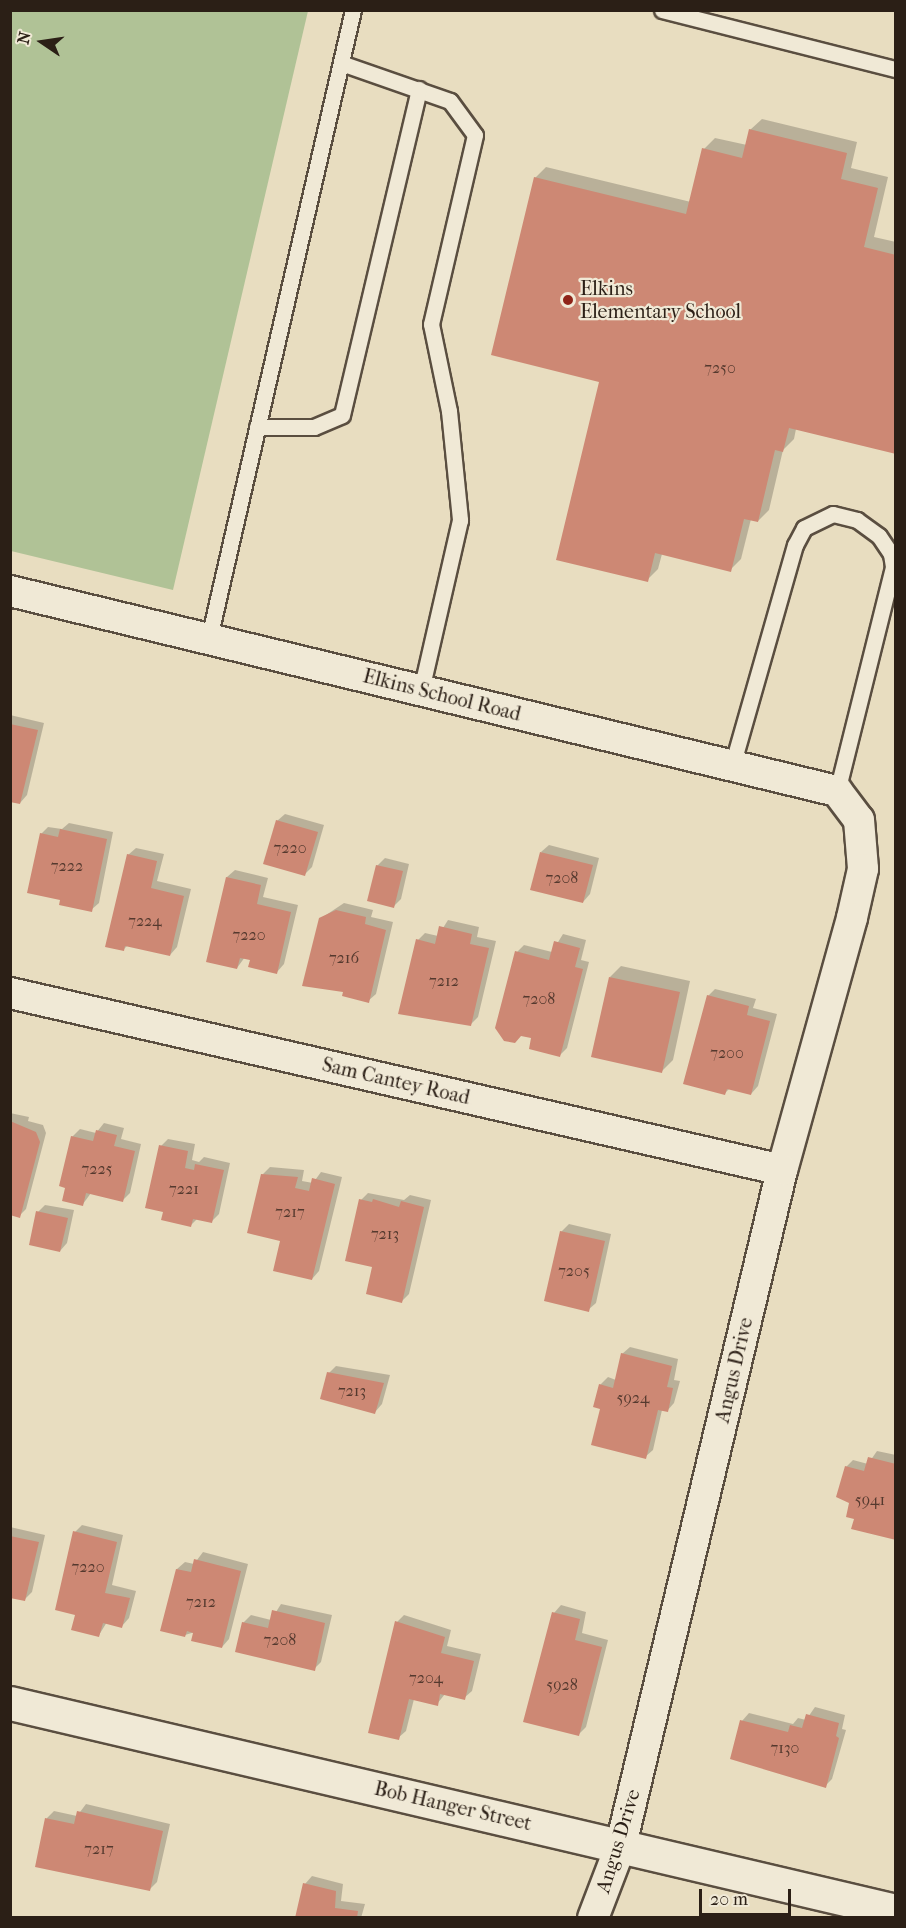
<!DOCTYPE html>
<html>
<head>
<meta charset="utf-8">
<style>
	body { margin:0 }
	#map { position:relative; width:906px; height:1928px; overflow:hidden; background:#e8ddc0; font-family:"IM FELL French Canon",serif }
	div>[style] { position:absolute }
	[style*='--x'] { left:calc(var(--x)*1px); top:calc(var(--y)*1px); width:calc(var(--w)*1px); rotate:calc(var(--a)*1deg) }
	.green>* { inset:0; background:#b0c296 }
	.shadow>* { inset:0; background:#0003 }
	.building>* { inset:0; background:#cd8874 }
	.roads { filter:drop-shadow(2px 0 #5a4e40) drop-shadow(-2px 0 #5a4e40) drop-shadow(0 2px #5a4e40) drop-shadow(0 -2px #5a4e40) }
	.service>* { height:15px; margin:-7.5px; padding:0 7.5px; transform-origin:7.5px; border-radius:7.5px; background:#f0e9d6 }
	.minor>* { height:30px; margin:-15px; padding:0 15px; transform-origin:15px; border-radius:15px; background:#f0e9d6 }
	.tertiary>* { height:33px; margin:-16.5px; padding:0 16.5px; transform-origin:16.5px; border-radius:16.5px; background:#f0e9d6 }
	.dots>* { width:16px; height:16px; translate:-50% -50%; box-sizing:border-box; border:3px solid #f0e9d6; border-radius:50% }
	span { translate:-50% -50%; white-space:nowrap; text-align:center; line-height:1.15; -webkit-text-stroke:4.5px #f0e9d6; paint-order:stroke }
	.number-label { font-size:16px; color:#54392e }
	.number-label span { -webkit-text-stroke-width:0 }
	.poi-label { font-size:20px; color:#2b1f16 }
	.left { translate:0 -50%; text-align:left }
	.street-label { font-size:20px; color:#2b1f16 }
	.frame { position:absolute; inset:0; border:12px solid #2b1f16; pointer-events:none }
	.north { position:absolute; left:12px; top:12px; width:60px; height:60px; -webkit-text-stroke:4px #f0e9d6; paint-order:stroke; rotate:283deg; font-size:16px; font-weight:700; line-height:24px; text-align:center; color:#2b1f16 }
	.north::after { content:''; display:block; margin:auto; width:21px; height:27px; background:#2b1f16; clip-path:polygon(50% 0,100% 100%,50% 72%,0 100%) }
	.scale { position:absolute; left:699px; top:1889px; width:92px; height:27px; box-sizing:border-box; border:3px solid #2b1f16; border-top:0; padding-left:8px; font-size:18px; line-height:21px; white-space:nowrap; color:#2b1f16; -webkit-text-stroke:4px #f0e9d6; paint-order:stroke }
</style>
</head>
<body>
<div id="map">
	<div class="green">
		<i style="clip-path:polygon(11px 10px,308px 11px,173px 590px,11px 551px)"></i>
	</div>
	<div class="shadow">
		<i style="clip-path:polygon(762px 119px,857px 142px,851px 168px,888px 177px,874px 237px,896px 242px,896px 453px,796px 429px,794px 439px,783px 450px,769px 510px,758px 521px,751px 519px,741px 559px,730px 570px,662px 554px,658px 569px,647px 580px,601px 380px,535px 178px,546px 167px,691px 202px,704px 149px,715px 138px,747px 145px,750px 130px)"></i>
		<i style="clip-path:polygon(10px 715px,44px 723px,27px 795px,20px 803px,10px 800px)"></i>
		<i style="clip-path:polygon(285px 814px,324px 825px,312px 867px,304px 875px,277px 821px)"></i>
		<i style="clip-path:polygon(69px 823px,113px 832px,99px 903px,91px 910px,62px 898px,41px 834px,48px 827px,62px 829px)"></i>
		<i style="clip-path:polygon(549px 845px,599px 858px,590px 894px,583px 902px,541px 852px)"></i>
		<i style="clip-path:polygon(136px 848px,164px 854px,157px 881px,191px 889px,177px 947px,170px 955px,128px 945px,124px 949px,128px 855px)"></i>
		<i style="clip-path:polygon(385px 858px,409px 864px,401px 899px,394px 906px,377px 866px)"></i>
		<i style="clip-path:polygon(235px 870px,268px 878px,263px 897px,298px 905px,284px 964px,277px 972px,245px 957px,237px 968px,227px 877px)"></i>
		<i style="clip-path:polygon(344px 903px,373px 910px,371px 917px,393px 922px,376px 994px,368px 1001px,345px 991px,320px 919px)"></i>
		<i style="clip-path:polygon(448px 920px,479px 927px,477px 937px,496px 941px,478px 1017px,471px 1024px,418px 940px,425px 933px,438px 936px)"></i>
		<i style="clip-path:polygon(563px 934px,586px 940px,581px 960px,589px 962px,567px 1048px,560px 1055px,533px 1037px,517px 952px,524px 945px,552px 952px)"></i>
		<i style="clip-path:polygon(621px 966px,690px 981px,673px 1060px,662px 1071px,610px 977px)"></i>
		<i style="clip-path:polygon(715px 989px,756px 999px,753px 1008px,777px 1014px,758px 1086px,751px 1094px,730px 1088px,725px 1093px,708px 996px)"></i>
		<i style="clip-path:polygon(10px 1113px,29px 1117px,28px 1121px,43px 1125px,46px 1133px,26px 1209px,19px 1216px,10px 1214px)"></i>
		<i style="clip-path:polygon(104px 1123px,124px 1128px,121px 1139px,141px 1144px,130px 1193px,122px 1201px,91px 1193px,83px 1204px,72px 1137px,80px 1129px,96px 1133px)"></i>
		<i style="clip-path:polygon(168px 1139px,195px 1144px,192px 1160px,199px 1162px,204px 1157px,230px 1163px,219px 1214px,212px 1221px,198px 1218px,191px 1225px,165px 1211px,161px 1146px)"></i>
		<i style="clip-path:polygon(270px 1167px,304px 1170px,302px 1181px,313px 1183px,321px 1172px,342px 1177px,319px 1271px,312px 1279px,282px 1240px,263px 1174px)"></i>
		<i style="clip-path:polygon(368px 1193px,404px 1200px,410px 1195px,431px 1200px,409px 1294px,402px 1301px,374px 1266px,361px 1200px)"></i>
		<i style="clip-path:polygon(45px 1205px,74px 1210px,67px 1243px,60px 1251px,38px 1212px)"></i>
		<i style="clip-path:polygon(569px 1224px,611px 1234px,596px 1303px,588px 1310px,561px 1232px)"></i>
		<i style="clip-path:polygon(630px 1347px,678px 1359px,674px 1380px,680px 1381px,674px 1403px,667px 1411px,662px 1410px,653px 1450px,645px 1457px,601px 1408px,600px 1385px,608px 1377px,616px 1380px,622px 1354px)"></i>
		<i style="clip-path:polygon(336px 1366px,390px 1375px,382px 1404px,375px 1412px,329px 1373px)"></i>
		<i style="clip-path:polygon(877px 1451px,896px 1455px,896px 1539px,856px 1518px,851px 1502px,846px 1467px,853px 1460px,868px 1464px)"></i>
		<i style="clip-path:polygon(82px 1525px,123px 1535px,112px 1585px,136px 1591px,129px 1618px,122px 1626px,107px 1622px,99px 1635px,75px 1532px)"></i>
		<i style="clip-path:polygon(10px 1527px,45px 1535px,32px 1592px,25px 1599px,10px 1596px)"></i>
		<i style="clip-path:polygon(203px 1552px,248px 1564px,229px 1639px,222px 1647px,195px 1632px,185px 1635px,177px 1569px,185px 1562px,194px 1564px)"></i>
		<i style="clip-path:polygon(281px 1604px,332px 1615px,321px 1662px,314px 1669px,243px 1623px,251px 1615px,271px 1620px)"></i>
		<i style="clip-path:polygon(561px 1605px,586px 1612px,582px 1633px,608px 1640px,586px 1727px,579px 1734px,554px 1613px)"></i>
		<i style="clip-path:polygon(404px 1615px,451px 1630px,447px 1646px,481px 1654px,472px 1691px,464px 1698px,445px 1694px,437px 1704px,414px 1699px,406px 1731px,398px 1738px,397px 1622px)"></i>
		<i style="clip-path:polygon(815px 1707px,845px 1715px,842px 1729px,846px 1730px,832px 1779px,825px 1786px,742px 1721px,749px 1713px,793px 1724px,798px 1718px,806px 1720px)"></i>
		<i style="clip-path:polygon(86px 1804px,170px 1824px,157px 1882px,149px 1890px,37px 1866px,47px 1818px,54px 1811px,77px 1816px)"></i>
		<i style="clip-path:polygon(312px 1876px,343px 1884px,341px 1901px,365px 1904px,361px 1918px,296px 1918px,305px 1884px)"></i>
	</div>
	<div class="building">
		<i style="clip-path:polygon(749px 129px,847px 153px,841px 179px,878px 188px,864px 247px,896px 255px,896px 454px,789px 428px,783px 452px,775px 450px,758px 522px,744px 519px,731px 572px,655px 553px,648px 582px,556px 560px,599px 382px,491px 355px,534px 177px,686px 214px,702px 148px,742px 158px)"></i>
		<i style="clip-path:polygon(10px 724px,38px 730px,20px 804px,10px 802px)"></i>
		<i style="clip-path:polygon(276px 820px,318px 832px,305px 876px,263px 864px)"></i>
		<i style="clip-path:polygon(60px 829px,107px 839px,92px 912px,59px 905px,60px 900px,27px 893px,40px 833px,58px 837px)"></i>
		<i style="clip-path:polygon(540px 852px,593px 865px,583px 903px,530px 890px)"></i>
		<i style="clip-path:polygon(127px 854px,157px 861px,151px 888px,184px 896px,170px 956px,125px 946px,124px 951px,105px 947px)"></i>
		<i style="clip-path:polygon(376px 865px,403px 871px,394px 908px,367px 901px)"></i>
		<i style="clip-path:polygon(226px 877px,261px 885px,257px 904px,291px 912px,277px 974px,248px 967px,250px 960px,240px 958px,237px 969px,206px 962px)"></i>
		<i style="clip-path:polygon(336px 910px,366px 917px,365px 924px,386px 930px,369px 1003px,342px 996px,343px 992px,302px 986px,319px 918px)"></i>
		<i style="clip-path:polygon(439px 926px,472px 934px,470px 944px,489px 948px,471px 1026px,398px 1014px,416px 939px,435px 944px)"></i>
		<i style="clip-path:polygon(554px 941px,580px 948px,575px 967px,583px 969px,560px 1057px,529px 1049px,531px 1038px,521px 1036px,515px 1043px,504px 1041px,495px 1028px,515px 951px,549px 960px)"></i>
		<i style="clip-path:polygon(609px 977px,680px 992px,662px 1073px,591px 1057px)"></i>
		<i style="clip-path:polygon(707px 995px,749px 1006px,747px 1015px,770px 1021px,751px 1095px,727px 1089px,725px 1095px,683px 1084px)"></i>
		<i style="clip-path:polygon(10px 1121px,36px 1132px,40px 1142px,20px 1218px,10px 1215px)"></i>
		<i style="clip-path:polygon(96px 1130px,117px 1135px,114px 1146px,135px 1151px,123px 1202px,86px 1193px,83px 1206px,62px 1201px,65px 1188px,59px 1186px,71px 1136px,93px 1141px)"></i>
		<i style="clip-path:polygon(159px 1145px,188px 1151px,185px 1168px,194px 1170px,195px 1164px,224px 1170px,212px 1223px,193px 1219px,191px 1227px,161px 1220px,163px 1212px,145px 1208px)"></i>
		<i style="clip-path:polygon(261px 1174px,298px 1177px,295px 1188px,309px 1191px,312px 1178px,335px 1184px,312px 1280px,273px 1271px,280px 1241px,247px 1233px)"></i>
		<i style="clip-path:polygon(359px 1199px,372px 1202px,373px 1199px,399px 1207px,401px 1201px,424px 1207px,402px 1303px,366px 1294px,372px 1267px,345px 1261px)"></i>
		<i style="clip-path:polygon(36px 1211px,68px 1218px,60px 1252px,29px 1245px)"></i>
		<i style="clip-path:polygon(560px 1231px,605px 1241px,589px 1312px,544px 1301px)"></i>
		<i style="clip-path:polygon(621px 1353px,672px 1366px,667px 1387px,673px 1388px,668px 1412px,658px 1410px,646px 1459px,591px 1445px,600px 1409px,593px 1407px,599px 1384px,613px 1388px)"></i>
		<i style="clip-path:polygon(327px 1372px,384px 1383px,375px 1414px,320px 1399px)"></i>
		<i style="clip-path:polygon(868px 1457px,896px 1464px,896px 1540px,851px 1529px,854px 1519px,846px 1517px,849px 1503px,836px 1497px,845px 1466px,864px 1471px)"></i>
		<i style="clip-path:polygon(73px 1531px,117px 1542px,105px 1593px,130px 1598px,122px 1628px,103px 1623px,99px 1637px,71px 1630px,75px 1615px,55px 1610px)"></i>
		<i style="clip-path:polygon(10px 1536px,39px 1542px,25px 1601px,10px 1598px)"></i>
		<i style="clip-path:polygon(194px 1559px,241px 1571px,222px 1648px,191px 1641px,193px 1633px,187px 1631px,185px 1637px,160px 1631px,176px 1569px,191px 1572px)"></i>
		<i style="clip-path:polygon(272px 1610px,325px 1623px,315px 1671px,235px 1652px,242px 1622px,268px 1628px)"></i>
		<i style="clip-path:polygon(552px 1612px,580px 1619px,575px 1640px,602px 1647px,579px 1736px,523px 1722px)"></i>
		<i style="clip-path:polygon(395px 1621px,445px 1637px,441px 1653px,474px 1661px,465px 1700px,440px 1694px,438px 1706px,409px 1699px,399px 1740px,368px 1733px)"></i>
		<i style="clip-path:polygon(806px 1714px,839px 1723px,836px 1736px,839px 1738px,826px 1788px,730px 1759px,740px 1720px,788px 1732px,790px 1725px,802px 1728px)"></i>
		<i style="clip-path:polygon(77px 1811px,163px 1831px,150px 1891px,35px 1867px,45px 1818px,74px 1824px)"></i>
		<i style="clip-path:polygon(303px 1883px,336px 1891px,335px 1908px,358px 1911px,357px 1918px,295px 1918px)"></i>
	</div>
	<div class="roads">
		<div class="service">
			<i style="--x:662;--y:10;--w:241;--a:14.2"></i>
			<i style="--x:341;--y:63;--w:115;--a:19.2"></i>
			<i style="--x:450;--y:101;--w:42;--a:53.7"></i>
			<i style="--x:475;--y:135;--w:194;--a:103.1"></i>
			<i style="--x:431;--y:324;--w:89;--a:78.3"></i>
			<i style="--x:449;--y:411;--w:110;--a:84.2"></i>
			<i style="--x:460;--y:520;--w:174;--a:102.9"></i>
			<i style="--x:257;--y:427;--w:57;--a:0"></i>
			<i style="--x:314;--y:427;--w:30;--a:-23"></i>
			<i style="--x:342;--y:415;--w:335;--a:-76.7"></i>
			<i style="--x:209;--y:638;--w:644;--a:-77.09"></i>
			<i style="--x:732;--y:766;--w:230;--a:-74.1"></i>
			<i style="--x:795;--y:545;--w:19;--a:-62"></i>
			<i style="--x:804;--y:528;--w:32;--a:-26"></i>
			<i style="--x:833;--y:514;--w:25;--a:14"></i>
			<i style="--x:857;--y:520;--w:27;--a:36"></i>
			<i style="--x:879;--y:536;--w:22;--a:56"></i>
			<i style="--x:891;--y:554;--w:13;--a:81"></i>
			<i style="--x:893;--y:567;--w:231;--a:104"></i>
		</div>
		<div class="minor">
			<i style="--x:10;--y:591;--w:851;--a:13.6"></i>
			<i style="--x:837;--y:791;--w:36;--a:53"></i>
			<i style="--x:859;--y:820;--w:49;--a:85.3"></i>
			<i style="--x:863;--y:869;--w:50;--a:102.7"></i>
			<i style="--x:852;--y:918;--w:262;--a:105.5"></i>
			<i style="--x:782;--y:1170;--w:694;--a:103.42"></i>
			<i style="--x:621;--y:1845;--w:78;--a:111"></i>
			<i style="--x:10;--y:993;--w:792;--a:12.91"></i>
		</div>
		<div class="tertiary">
			<i style="--x:10;--y:1703;--w:910;--a:13.21"></i>
		</div>
	</div>
	<div class="dots">
		<i style="left:568px;top:300px;background:#8f2418"></i>
	</div>
	<div class="number-label">
		<span style="left:720px;top:368px">7250</span>
		<span style="left:290px;top:848px">7220</span>
		<span style="left:67px;top:866px">7222</span>
		<span style="left:562px;top:878px">7208</span>
		<span style="left:145px;top:921px">7224</span>
		<span style="left:249px;top:935px">7220</span>
		<span style="left:344px;top:958px">7216</span>
		<span style="left:444px;top:981px">7212</span>
		<span style="left:539px;top:999px">7208</span>
		<span style="left:727px;top:1053px">7200</span>
		<span style="left:97px;top:1169px">7225</span>
		<span style="left:184px;top:1189px">7221</span>
		<span style="left:290px;top:1212px">7217</span>
		<span style="left:385px;top:1234px">7213</span>
		<span style="left:574px;top:1271px">7205</span>
		<span style="left:352px;top:1391px">7213</span>
		<span style="left:633px;top:1398px">5924</span>
		<span style="left:870px;top:1500px">5941</span>
		<span style="left:88px;top:1567px">7220</span>
		<span style="left:201px;top:1602px">7212</span>
		<span style="left:280px;top:1640px">7208</span>
		<span style="left:426px;top:1678px">7204</span>
		<span style="left:562px;top:1685px">5928</span>
		<span style="left:785px;top:1748px">7130</span>
		<span style="left:99px;top:1849px">7217</span>
	</div>
	<div class="poi-label">
		<span class="left" style="left:580px;top:300px">Elkins<br>Elementary School</span>
	</div>
	<div class="street-label">
		<span style="left:442px;top:695px;rotate:14deg">Elkins School Road</span>
		<span style="left:396px;top:1081px;rotate:13deg">Sam Cantey Road</span>
		<span style="left:734px;top:1370px;rotate:-77deg">Angus Drive</span>
		<span style="left:453px;top:1806px;rotate:13deg">Bob Hanger Street</span>
		<span style="left:618px;top:1841px;rotate:-73deg">Angus Drive</span>
	</div>
	<div class="frame"></div>
	<div class="north">N</div>
	<div class="scale">20 m</div>
</div>
</body>
</html>
